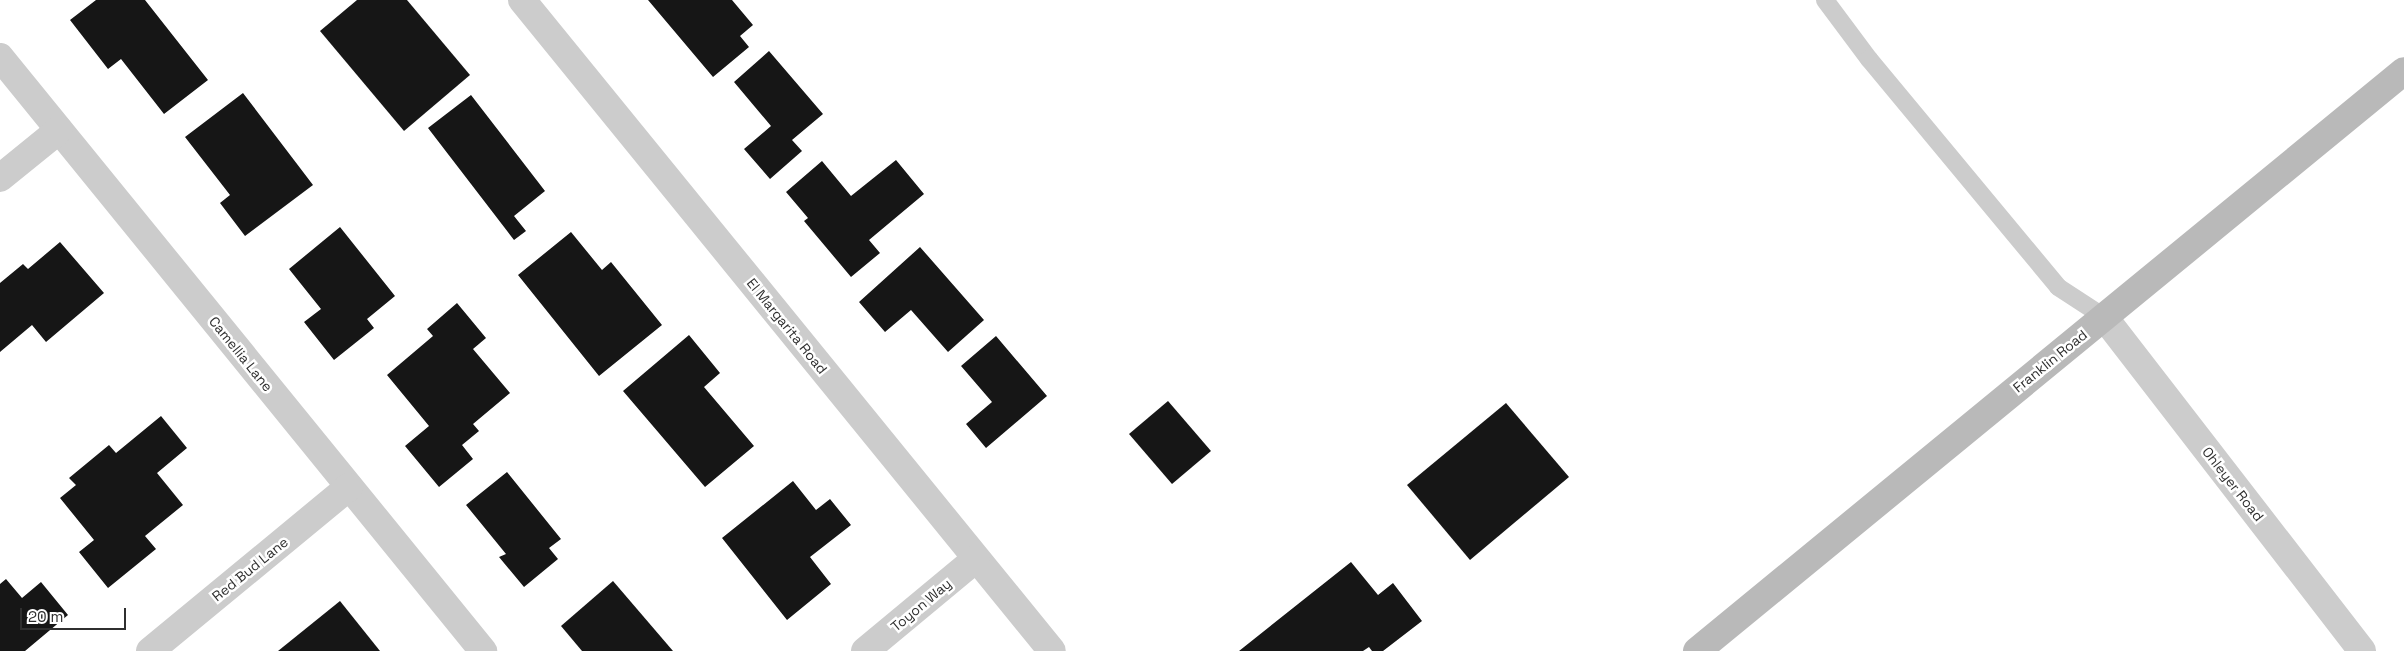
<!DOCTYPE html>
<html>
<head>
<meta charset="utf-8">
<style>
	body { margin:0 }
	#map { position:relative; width:2404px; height:651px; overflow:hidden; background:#fff; font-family:"Space Grotesk",sans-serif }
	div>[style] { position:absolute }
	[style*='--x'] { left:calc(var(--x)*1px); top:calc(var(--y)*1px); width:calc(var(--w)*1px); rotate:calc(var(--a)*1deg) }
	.building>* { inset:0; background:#161616 }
	.lane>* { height:18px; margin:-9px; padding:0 9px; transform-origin:9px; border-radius:9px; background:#ccc }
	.street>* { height:28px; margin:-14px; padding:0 14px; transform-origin:14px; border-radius:14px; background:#ccc }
	.secondary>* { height:28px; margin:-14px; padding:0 14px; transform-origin:14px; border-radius:14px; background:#b9b9b9 }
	span { translate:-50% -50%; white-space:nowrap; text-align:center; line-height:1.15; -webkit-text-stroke:5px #fff; paint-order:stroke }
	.street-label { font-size:14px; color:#2f2f2f }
	.scale { position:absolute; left:20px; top:608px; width:106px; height:22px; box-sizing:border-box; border:2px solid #2f2f2f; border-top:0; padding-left:6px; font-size:15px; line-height:18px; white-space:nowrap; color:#2f2f2f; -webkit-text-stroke:4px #fff; paint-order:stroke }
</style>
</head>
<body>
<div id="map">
	<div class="building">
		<i style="clip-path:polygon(96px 0,145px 0,208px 80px,164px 114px,121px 59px,108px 69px,70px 20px)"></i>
		<i style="clip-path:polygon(357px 0,407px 0,470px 75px,404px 131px,320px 31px)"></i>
		<i style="clip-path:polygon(648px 0,732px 0,753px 25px,740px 36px,749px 47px,713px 77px)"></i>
		<i style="clip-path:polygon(769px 51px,823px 114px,792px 140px,802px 151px,770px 179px,744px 149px,771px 126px,734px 82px)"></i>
		<i style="clip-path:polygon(243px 93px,313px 185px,245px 236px,220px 203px,230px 195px,185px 137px)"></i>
		<i style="clip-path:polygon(471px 95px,545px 191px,514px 216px,526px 231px,514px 240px,428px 128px)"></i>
		<i style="clip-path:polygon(896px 160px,924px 194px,869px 240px,880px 253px,851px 277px,804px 221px,808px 218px,786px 192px,822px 161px,851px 196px)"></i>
		<i style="clip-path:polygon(340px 227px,395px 296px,367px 319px,374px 328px,334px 360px,304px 322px,321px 309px,289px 269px)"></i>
		<i style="clip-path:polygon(571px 232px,602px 270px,611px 262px,662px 325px,599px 376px,518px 275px)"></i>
		<i style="clip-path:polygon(60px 242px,104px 293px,46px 342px,32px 325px,0 352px,0 283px,23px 264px,28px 269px)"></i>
		<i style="clip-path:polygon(920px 247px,984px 320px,948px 352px,911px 310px,885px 332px,859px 302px)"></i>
		<i style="clip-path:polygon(457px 303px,486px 338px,473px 349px,510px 393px,473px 424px,479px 431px,462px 445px,473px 459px,439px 487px,405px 446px,429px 426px,387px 375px,433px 336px,427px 329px)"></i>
		<i style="clip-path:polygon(689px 335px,720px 373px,704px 387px,754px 446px,705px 487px,623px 391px)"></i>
		<i style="clip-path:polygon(996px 336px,1047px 396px,986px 448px,966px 424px,992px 402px,961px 366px)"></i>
		<i style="clip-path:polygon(1168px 401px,1211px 451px,1172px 484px,1129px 434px)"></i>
		<i style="clip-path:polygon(1506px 403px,1569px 477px,1470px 560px,1407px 485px)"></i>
		<i style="clip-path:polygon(161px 416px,187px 448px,157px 473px,183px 505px,145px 536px,156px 549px,108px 588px,79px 552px,94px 540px,60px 498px,76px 485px,69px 478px,109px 445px,116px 453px)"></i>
		<i style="clip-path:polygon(507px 472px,561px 539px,549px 548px,558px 559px,524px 587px,499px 557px,506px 554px,466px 505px)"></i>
		<i style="clip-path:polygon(793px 481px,816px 510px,830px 499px,851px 525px,810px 557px,831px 584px,787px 620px,722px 538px)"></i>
		<i style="clip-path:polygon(1351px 562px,1378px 595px,1393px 583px,1422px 621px,1383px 651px,1372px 651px,1369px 647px,1363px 651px,1239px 651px)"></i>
		<i style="clip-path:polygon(6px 579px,22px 598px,41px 582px,68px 615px,25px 651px,0 651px,0 584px)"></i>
		<i style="clip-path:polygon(613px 581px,673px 651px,582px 651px,561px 626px)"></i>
		<i style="clip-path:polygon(340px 601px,380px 651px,278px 651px)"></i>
	</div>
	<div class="lane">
		<i style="--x:1825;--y:0;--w:74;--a:53.3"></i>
		<i style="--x:1869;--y:59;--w:296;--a:50.3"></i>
		<i style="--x:2058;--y:287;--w:55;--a:33.1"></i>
	</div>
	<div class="street">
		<i style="--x:522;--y:0;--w:839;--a:50.85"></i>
		<i style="--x:0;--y:57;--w:766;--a:50.88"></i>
		<i style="--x:0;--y:178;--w:76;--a:-39.1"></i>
		<i style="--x:2104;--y:317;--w:422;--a:52.3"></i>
		<i style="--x:150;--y:651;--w:258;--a:-39.5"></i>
		<i style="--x:865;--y:651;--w:144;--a:-39.7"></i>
	</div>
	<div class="secondary">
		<i style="--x:1697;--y:651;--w:914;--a:-39.36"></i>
	</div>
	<div class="street-label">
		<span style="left:787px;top:326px;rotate:51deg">El Margarita Road</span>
		<span style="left:241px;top:354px;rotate:51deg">Camellia Lane</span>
		<span style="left:2050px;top:361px;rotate:-39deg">Franklin Road</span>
		<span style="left:2233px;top:484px;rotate:52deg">Ohleyer Road</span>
		<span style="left:250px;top:569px;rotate:-39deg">Red Bud Lane</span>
		<span style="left:921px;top:605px;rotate:-40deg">Toyon Way</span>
	</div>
	<div class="scale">20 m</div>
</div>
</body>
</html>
